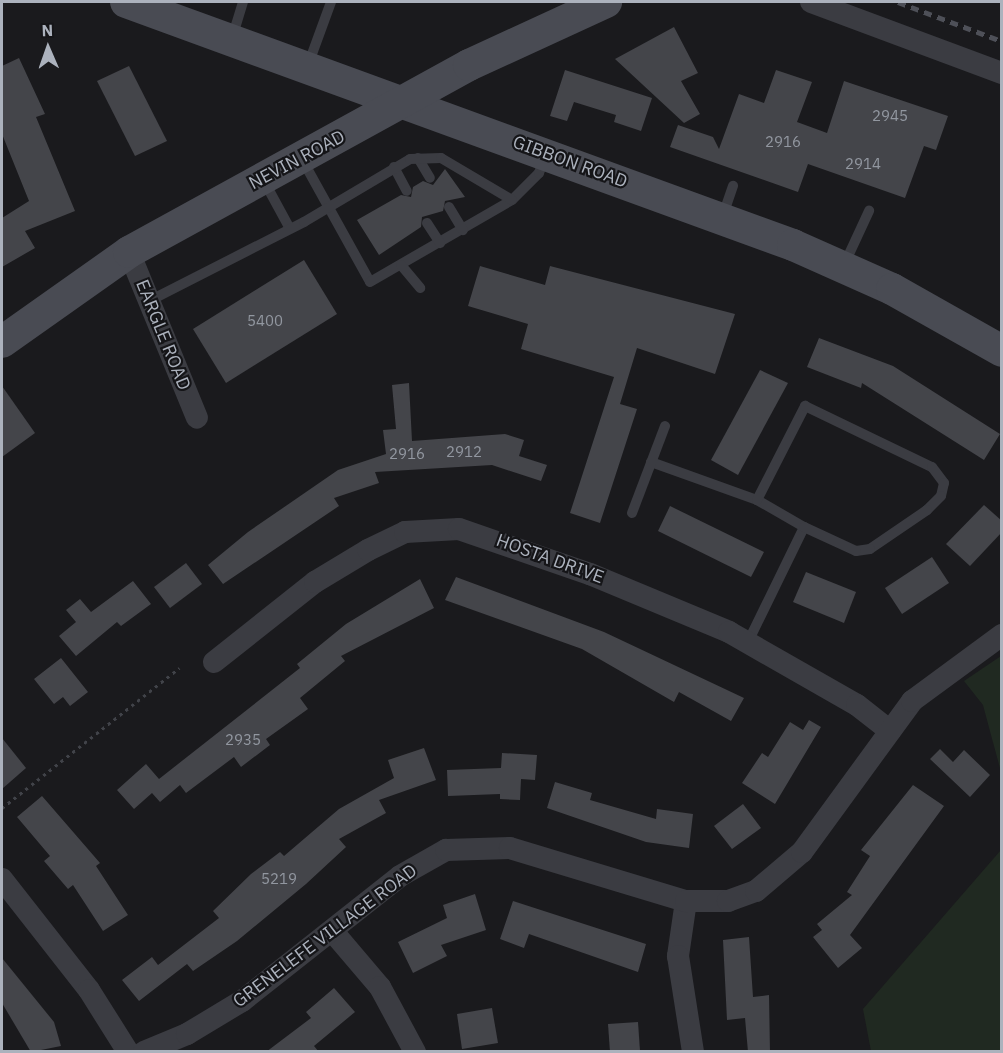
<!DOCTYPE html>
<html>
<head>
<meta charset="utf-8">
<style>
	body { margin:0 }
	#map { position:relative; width:1003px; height:1053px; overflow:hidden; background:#1a1a1d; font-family:"IBM Plex Sans",sans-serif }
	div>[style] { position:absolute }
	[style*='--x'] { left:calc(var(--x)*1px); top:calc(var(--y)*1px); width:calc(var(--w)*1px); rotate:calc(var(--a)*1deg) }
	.green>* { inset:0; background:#202921 }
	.building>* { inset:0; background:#44454a }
	.path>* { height:3px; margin-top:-1.5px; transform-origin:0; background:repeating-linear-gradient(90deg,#414349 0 3px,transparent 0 7.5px) }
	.lane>* { height:10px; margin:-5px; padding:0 5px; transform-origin:5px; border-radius:5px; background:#3b3c42 }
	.street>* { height:22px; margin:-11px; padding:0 11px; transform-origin:11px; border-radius:11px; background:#3b3c42 }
	.secondary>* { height:32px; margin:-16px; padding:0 16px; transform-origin:16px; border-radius:16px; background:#494b53 }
	.rail>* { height:4.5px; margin-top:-2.25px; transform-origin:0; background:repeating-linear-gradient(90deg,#4e5058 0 8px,transparent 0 14px) }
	span { translate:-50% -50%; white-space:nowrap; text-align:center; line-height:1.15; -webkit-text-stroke:4.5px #151518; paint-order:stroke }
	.number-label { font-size:15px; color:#9297a0 }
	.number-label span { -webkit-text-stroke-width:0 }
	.street-label { font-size:18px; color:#acb2bd }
	.frame { position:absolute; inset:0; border:3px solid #acb2bd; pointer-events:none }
	.north { position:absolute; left:18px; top:18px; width:60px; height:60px; -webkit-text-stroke:4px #151518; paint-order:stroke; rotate:358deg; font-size:16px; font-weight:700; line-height:24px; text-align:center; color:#acb2bd }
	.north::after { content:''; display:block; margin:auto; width:21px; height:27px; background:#acb2bd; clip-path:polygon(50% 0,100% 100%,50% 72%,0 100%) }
</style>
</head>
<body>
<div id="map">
	<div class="green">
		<i style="clip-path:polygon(1001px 656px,1001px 772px,983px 705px,964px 681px)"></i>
		<i style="clip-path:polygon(1001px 850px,1001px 1051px,871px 1051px,863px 1009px)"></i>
	</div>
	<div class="building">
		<i style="clip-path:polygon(674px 27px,698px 73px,681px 81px,700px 114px,684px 123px,615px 59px)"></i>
		<i style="clip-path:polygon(19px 58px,45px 114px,36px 117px,75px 211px,25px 231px,35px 248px,2px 267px,2px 218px,29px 201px,2px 134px,2px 66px)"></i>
		<i style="clip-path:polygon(129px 66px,167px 141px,135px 156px,97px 81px)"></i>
		<i style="clip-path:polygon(565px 70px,652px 98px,641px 131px,614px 122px,616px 115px,574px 102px,567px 121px,550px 116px)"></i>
		<i style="clip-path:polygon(776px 70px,812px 82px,797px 122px,827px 133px,844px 81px,948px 116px,936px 150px,924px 146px,905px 198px,808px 164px,798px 192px,670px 147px,678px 125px,713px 137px,719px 149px,739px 94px,764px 103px)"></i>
		<i style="clip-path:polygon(445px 169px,465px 197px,445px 201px,443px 211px,422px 217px,421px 227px,379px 255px,357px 220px,401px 195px,411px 197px,413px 187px,423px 181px,433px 185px)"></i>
		<i style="clip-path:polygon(304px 260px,337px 314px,226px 383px,193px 329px)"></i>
		<i style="clip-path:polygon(480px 266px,545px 285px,550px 266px,735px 314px,715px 374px,637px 348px,620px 404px,637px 409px,600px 523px,570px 513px,614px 377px,521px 349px,528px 324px,468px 306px)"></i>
		<i style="clip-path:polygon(819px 338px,893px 366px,1000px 434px,984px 460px,862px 383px,861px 388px,807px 367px)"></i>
		<i style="clip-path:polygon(760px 370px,788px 383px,738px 475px,711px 460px)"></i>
		<i style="clip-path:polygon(409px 383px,412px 441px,505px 434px,524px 440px,519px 456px,547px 465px,541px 481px,492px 465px,375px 472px,379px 483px,334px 498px,339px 506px,223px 584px,208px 565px,248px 532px,338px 470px,386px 454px,383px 430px,396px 429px,392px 385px)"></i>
		<i style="clip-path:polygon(2px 386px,35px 433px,2px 457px)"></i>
		<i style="clip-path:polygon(984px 505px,1002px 521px,1002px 532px,970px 566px,946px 544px)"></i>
		<i style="clip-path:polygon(670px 506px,764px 552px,751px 577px,658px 531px)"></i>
		<i style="clip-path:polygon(932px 557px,949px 583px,902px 614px,885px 588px)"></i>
		<i style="clip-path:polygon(186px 563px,202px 584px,170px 608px,154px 587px)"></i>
		<i style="clip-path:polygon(806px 572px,856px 592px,844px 623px,793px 602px)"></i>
		<i style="clip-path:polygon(456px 577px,604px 632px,744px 698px,731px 721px,679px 692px,674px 702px,582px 649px,445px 600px)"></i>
		<i style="clip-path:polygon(420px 579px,434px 608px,341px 656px,345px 661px,300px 698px,308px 709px,266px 739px,270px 745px,241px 767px,234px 757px,186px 793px,180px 785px,160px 802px,152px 793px,134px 809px,117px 790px,146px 764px,159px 779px,300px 668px,297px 664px,346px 624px)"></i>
		<i style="clip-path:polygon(133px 581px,151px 604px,121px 626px,117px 622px,76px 656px,59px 636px,76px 622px,66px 610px,80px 599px,91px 612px)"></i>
		<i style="clip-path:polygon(61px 658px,88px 692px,70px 706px,63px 697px,54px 704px,34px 679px)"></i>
		<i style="clip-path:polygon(809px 720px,821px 727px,775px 804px,742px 783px,762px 753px,768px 757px,790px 722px,803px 730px)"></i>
		<i style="clip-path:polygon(2px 738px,26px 768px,2px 789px)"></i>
		<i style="clip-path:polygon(424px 748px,436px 780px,379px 800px,386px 813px,339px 839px,346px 847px,306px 884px,237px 941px,193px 971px,187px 964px,139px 1001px,122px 980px,152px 957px,158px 965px,219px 918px,213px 911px,251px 874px,280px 852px,284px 856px,339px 809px,394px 778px,388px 760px)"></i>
		<i style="clip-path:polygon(940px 749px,953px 762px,964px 750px,990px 775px,970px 797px,930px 759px)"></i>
		<i style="clip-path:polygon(502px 753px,537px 755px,535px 780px,521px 779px,520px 800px,500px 799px,500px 794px,448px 796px,447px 770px,501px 768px)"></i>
		<i style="clip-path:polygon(555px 782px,592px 793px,590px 800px,656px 819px,657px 809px,693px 814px,689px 848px,646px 842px,547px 808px)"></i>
		<i style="clip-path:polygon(913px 785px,944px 806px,850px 935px,862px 948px,838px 968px,813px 937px,822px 930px,817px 924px,852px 895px,847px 892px,870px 856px,861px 850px)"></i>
		<i style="clip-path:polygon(42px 796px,100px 863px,96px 866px,128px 915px,103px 931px,73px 885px,68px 889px,44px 861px,50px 856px,17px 817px)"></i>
		<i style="clip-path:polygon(743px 804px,761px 828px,732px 849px,714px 826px)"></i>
		<i style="clip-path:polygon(475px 894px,486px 930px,441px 945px,447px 956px,413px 973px,398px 942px,447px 918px,443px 905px)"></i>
		<i style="clip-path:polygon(513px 901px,646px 944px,638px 972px,529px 934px,524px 948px,500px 939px)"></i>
		<i style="clip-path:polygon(749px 937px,753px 997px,769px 995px,770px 1052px,748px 1052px,745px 1018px,727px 1020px,723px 940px)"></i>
		<i style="clip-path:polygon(2px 958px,54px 1022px,61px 1046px,31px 1052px,2px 1003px)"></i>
		<i style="clip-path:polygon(334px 988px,355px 1012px,314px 1046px,319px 1052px,266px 1052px,311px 1018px,306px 1012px)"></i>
		<i style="clip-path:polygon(492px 1008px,498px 1043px,462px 1049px,457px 1014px)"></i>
		<i style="clip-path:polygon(638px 1022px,640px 1051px,610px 1052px,608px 1024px)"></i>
	</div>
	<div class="path">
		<i style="--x:2;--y:808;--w:226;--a:-38.3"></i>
	</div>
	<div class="lane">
		<i style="--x:232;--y:38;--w:38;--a:-73"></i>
		<i style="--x:308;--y:65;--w:67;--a:-69.9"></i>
		<i style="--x:418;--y:158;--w:23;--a:59"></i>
		<i style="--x:303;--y:161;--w:138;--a:61"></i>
		<i style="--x:370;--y:282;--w:164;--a:-30"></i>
		<i style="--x:512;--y:200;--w:38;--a:-45"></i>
		<i style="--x:539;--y:173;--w:18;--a:-71"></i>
		<i style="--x:394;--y:167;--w:27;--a:62"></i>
		<i style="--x:264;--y:181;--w:52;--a:61.5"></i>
		<i style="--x:449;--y:207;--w:27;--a:59"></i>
		<i style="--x:723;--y:215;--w:31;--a:-71"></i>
		<i style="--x:427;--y:223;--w:24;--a:57"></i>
		<i style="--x:401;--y:265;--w:30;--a:50"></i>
		<i style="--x:844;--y:265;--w:60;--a:-65.2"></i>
		<i style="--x:149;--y:301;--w:174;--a:-27"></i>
		<i style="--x:304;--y:222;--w:123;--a:-30.7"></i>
		<i style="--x:410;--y:159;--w:31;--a:-2"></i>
		<i style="--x:441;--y:158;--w:82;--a:30.6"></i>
		<i style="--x:651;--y:462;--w:113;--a:19.7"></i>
		<i style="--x:632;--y:513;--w:93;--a:-69.2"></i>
		<i style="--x:748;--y:642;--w:128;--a:-64"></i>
		<i style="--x:804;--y:527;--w:54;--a:-150.1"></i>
		<i style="--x:757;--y:500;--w:106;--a:-62.9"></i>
		<i style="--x:805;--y:406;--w:141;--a:25.7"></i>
		<i style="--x:932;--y:467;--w:20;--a:53"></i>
		<i style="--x:944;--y:483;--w:13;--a:103"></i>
		<i style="--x:941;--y:496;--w:20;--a:135"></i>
		<i style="--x:927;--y:510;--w:69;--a:145.6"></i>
		<i style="--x:870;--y:549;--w:14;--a:172"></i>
		<i style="--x:856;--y:551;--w:57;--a:-155.2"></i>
	</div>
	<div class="street">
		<i style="--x:811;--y:2;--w:204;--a:20.4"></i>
		<i style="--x:129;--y:252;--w:179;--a:67.7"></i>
		<i style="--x:214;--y:662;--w:129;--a:-38.4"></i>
		<i style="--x:315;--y:582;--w:62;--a:-31.1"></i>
		<i style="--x:368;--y:550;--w:41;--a:-25.9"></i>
		<i style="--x:405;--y:532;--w:54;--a:-3.2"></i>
		<i style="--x:459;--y:529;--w:139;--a:19"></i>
		<i style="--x:590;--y:574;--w:151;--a:22.6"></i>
		<i style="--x:729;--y:632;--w:147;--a:29.7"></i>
		<i style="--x:857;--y:705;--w:42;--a:38.2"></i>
		<i style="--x:2;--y:879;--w:141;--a:51.9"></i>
		<i style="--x:89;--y:990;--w:73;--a:57.8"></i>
		<i style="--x:686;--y:901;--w:56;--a:98.3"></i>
		<i style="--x:678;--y:956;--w:97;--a:81.1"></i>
		<i style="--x:334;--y:933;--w:71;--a:49.6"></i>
		<i style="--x:380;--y:987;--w:74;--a:61.7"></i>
		<i style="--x:144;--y:1052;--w:47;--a:-22.7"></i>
		<i style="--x:187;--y:1034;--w:64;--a:-31"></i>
		<i style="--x:242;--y:1001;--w:201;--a:-38.3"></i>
		<i style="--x:400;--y:876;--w:53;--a:-29.5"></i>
		<i style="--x:446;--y:850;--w:64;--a:-1.8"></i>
		<i style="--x:510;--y:848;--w:184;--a:16.8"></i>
		<i style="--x:686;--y:901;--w:42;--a:0"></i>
		<i style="--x:728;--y:901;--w:30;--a:-20"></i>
		<i style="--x:756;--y:891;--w:60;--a:-40.3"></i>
		<i style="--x:802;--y:852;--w:187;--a:-53.9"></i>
		<i style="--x:912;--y:701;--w:112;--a:-36.3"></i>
	</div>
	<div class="secondary">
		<i style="--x:126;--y:2;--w:710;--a:20.02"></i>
		<i style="--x:793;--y:245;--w:108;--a:24"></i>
		<i style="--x:892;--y:289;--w:126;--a:29.4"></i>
		<i style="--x:2;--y:342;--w:156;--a:-35.3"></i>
		<i style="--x:129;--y:252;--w:388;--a:-28.8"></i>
		<i style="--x:469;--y:65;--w:151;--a:-24.7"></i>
	</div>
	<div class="rail">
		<i style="--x:898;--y:2;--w:111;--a:20.6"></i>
	</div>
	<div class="number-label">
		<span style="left:890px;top:116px">2945</span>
		<span style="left:783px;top:142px">2916</span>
		<span style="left:863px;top:164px">2914</span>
		<span style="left:265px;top:321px">5400</span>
		<span style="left:464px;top:452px">2912</span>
		<span style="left:407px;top:454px">2916</span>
		<span style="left:243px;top:740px">2935</span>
		<span style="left:279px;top:879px">5219</span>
	</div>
	<div class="street-label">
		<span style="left:297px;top:160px;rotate:-28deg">NEVIN ROAD</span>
		<span style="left:570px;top:162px;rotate:20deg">GIBBON ROAD</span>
		<span style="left:163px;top:335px;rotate:68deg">EARGLE ROAD</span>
		<span style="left:550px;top:559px;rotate:20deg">HOSTA DRIVE</span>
		<span style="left:325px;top:936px;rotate:-37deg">GRENELEFE VILLAGE ROAD</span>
	</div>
	<div class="frame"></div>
	<div class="north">N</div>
</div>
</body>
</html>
